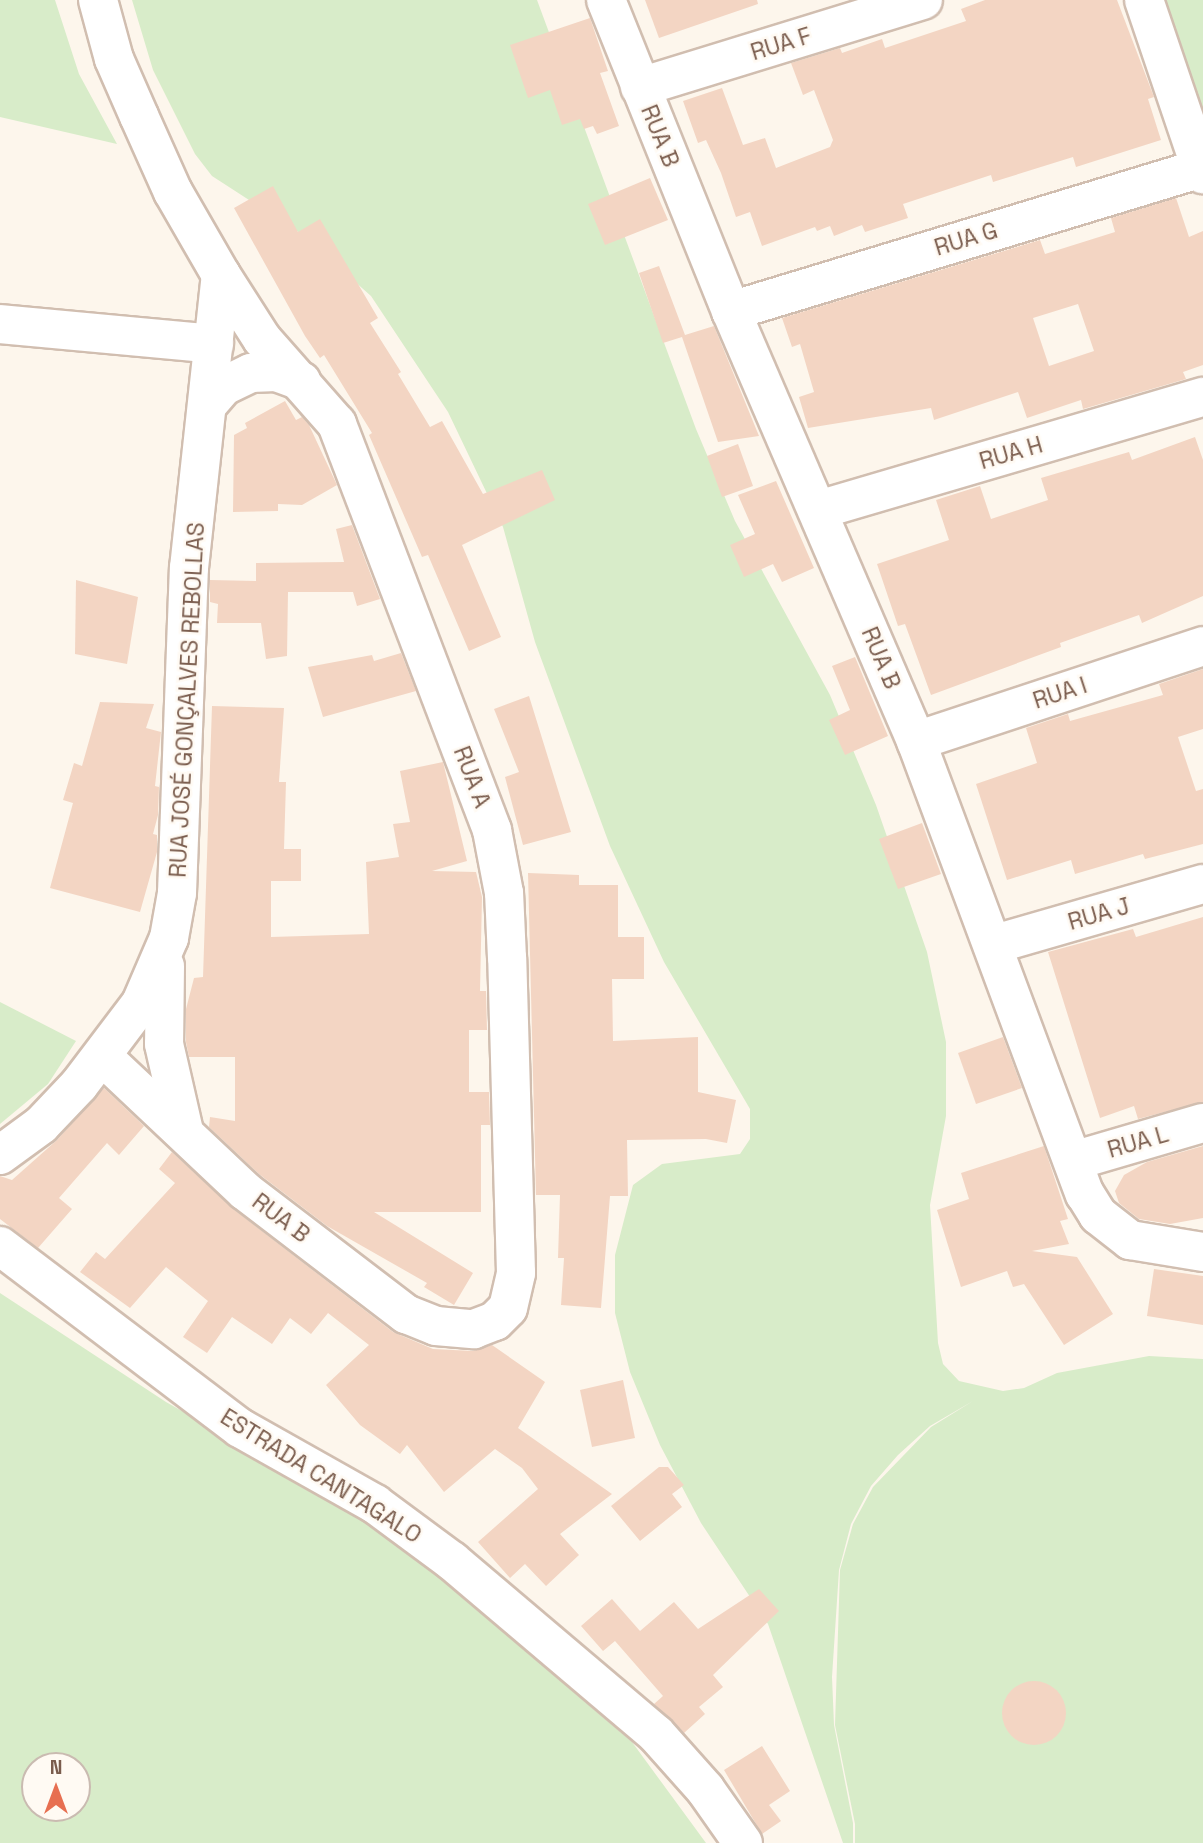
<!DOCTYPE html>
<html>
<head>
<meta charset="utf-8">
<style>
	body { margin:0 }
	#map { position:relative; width:1203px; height:1843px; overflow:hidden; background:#fdf6ec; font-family:"Space Grotesk",sans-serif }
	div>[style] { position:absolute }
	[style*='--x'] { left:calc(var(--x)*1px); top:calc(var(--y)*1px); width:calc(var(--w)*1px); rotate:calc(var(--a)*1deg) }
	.green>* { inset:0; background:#d8ecc9 }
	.building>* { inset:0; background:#f3d5c3 }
	.round { border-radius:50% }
	.roads { filter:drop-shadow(2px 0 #d1beb0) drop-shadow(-2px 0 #d1beb0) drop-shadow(0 2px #d1beb0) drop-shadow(0 -2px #d1beb0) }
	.minor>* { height:38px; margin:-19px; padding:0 19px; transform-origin:19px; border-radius:19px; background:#fff }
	span { translate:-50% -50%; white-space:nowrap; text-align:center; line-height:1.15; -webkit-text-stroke:5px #fffaf3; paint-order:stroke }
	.street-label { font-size:23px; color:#7a5c4d }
	.north { position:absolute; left:21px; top:1752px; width:70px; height:70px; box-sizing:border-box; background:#fffaf3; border:2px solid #cabbb1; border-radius:50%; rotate:0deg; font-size:19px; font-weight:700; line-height:28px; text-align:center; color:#7a5c4d }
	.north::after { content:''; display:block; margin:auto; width:24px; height:32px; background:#e76f51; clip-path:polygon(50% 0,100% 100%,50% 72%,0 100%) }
</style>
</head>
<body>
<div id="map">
	<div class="green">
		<i style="clip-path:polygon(0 0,55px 0,79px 74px,117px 144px,0 117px)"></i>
		<i style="clip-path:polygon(132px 0,537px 0,696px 429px,735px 521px,830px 695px,876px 805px,927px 952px,946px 1042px,946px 1116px,930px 1205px,938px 1343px,943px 1364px,959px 1381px,1003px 1391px,1024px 1388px,1057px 1373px,1149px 1356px,1203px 1359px,1203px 1843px,855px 1843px,855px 1824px,835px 1725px,840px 1570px,853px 1524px,873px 1487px,931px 1427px,973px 1401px,930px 1426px,898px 1455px,871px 1486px,851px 1524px,839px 1570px,832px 1677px,834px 1725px,853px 1823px,853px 1843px,843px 1843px,768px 1624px,701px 1523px,660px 1445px,630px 1372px,615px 1313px,615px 1255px,633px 1185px,662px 1164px,740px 1154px,750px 1139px,750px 1109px,664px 962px,610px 846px,535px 642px,503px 527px,448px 412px,371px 296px,300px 233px,212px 176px,195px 154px,153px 70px)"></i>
		<i style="clip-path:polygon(1160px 0,1203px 0,1203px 124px)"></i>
		<i style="clip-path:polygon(0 1002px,76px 1041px,48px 1084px,0 1124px)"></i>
		<i style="clip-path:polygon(evenodd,0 1293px,166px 1402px,322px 1490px,422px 1562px,632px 1742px,706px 1843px,0 1843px,0 1293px,35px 1766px,77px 1766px,77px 1808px,35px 1808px,35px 1766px)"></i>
	</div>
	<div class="building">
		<i style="clip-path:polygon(645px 0,757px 0,758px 4px,659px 38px)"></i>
		<i style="clip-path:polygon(985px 0,1117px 0,1154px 97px,1148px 99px,1161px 140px,1076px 167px,1073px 157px,993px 182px,991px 175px,903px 204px,908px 218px,865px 232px,862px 225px,834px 236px,830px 226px,817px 231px,815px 227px,762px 246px,750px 212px,736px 217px,721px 173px,706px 140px,698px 143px,683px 101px,722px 88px,743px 145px,765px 138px,776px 168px,830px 147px,833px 140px,814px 90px,803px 95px,791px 63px,840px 48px,842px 53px,882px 39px,885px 48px,966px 21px,961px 9px)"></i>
		<i style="clip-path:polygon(590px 18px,608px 71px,600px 73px,619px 126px,597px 134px,593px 126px,584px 129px,580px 119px,562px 125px,550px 90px,528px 98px,510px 45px)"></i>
		<i style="clip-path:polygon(650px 178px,668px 220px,605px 245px,588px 204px)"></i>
		<i style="clip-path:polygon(273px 186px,298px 232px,320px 219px,378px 318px,370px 323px,401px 372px,398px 374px,430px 427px,442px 421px,483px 494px,542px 470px,555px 500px,462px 545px,501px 637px,469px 651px,428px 555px,422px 557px,369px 435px,372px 433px,324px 355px,320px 358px,305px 336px,234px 208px)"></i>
		<i style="clip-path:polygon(evenodd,1176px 198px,1189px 237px,1203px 231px,1203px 365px,1183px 372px,1186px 379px,1083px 409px,1081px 400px,1027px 418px,1018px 392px,934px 420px,931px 408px,808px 428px,799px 397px,814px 392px,800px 344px,792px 347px,782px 318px,1040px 240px,1045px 254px,1115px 232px,1111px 218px,1176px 198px,1078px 304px,1094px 351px,1049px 366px,1033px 318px,1078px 304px)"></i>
		<i style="clip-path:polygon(659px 266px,685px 335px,714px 326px,759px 436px,718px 442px,682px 337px,663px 343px,639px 273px)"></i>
		<i style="clip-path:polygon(285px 401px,296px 420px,302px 417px,309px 425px,337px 485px,302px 505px,278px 504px,278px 511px,233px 512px,234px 435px,247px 428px,245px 423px)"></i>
		<i style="clip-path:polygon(1195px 437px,1203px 460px,1203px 596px,1142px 623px,1139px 615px,1060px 643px,1061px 647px,931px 695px,905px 624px,898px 626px,877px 564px,949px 540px,936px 500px,980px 486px,991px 519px,1048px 500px,1041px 478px,1129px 452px,1132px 460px)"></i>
		<i style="clip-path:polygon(738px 444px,753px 486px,722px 497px,707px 456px)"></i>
		<i style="clip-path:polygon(776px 481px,814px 568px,782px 582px,773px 564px,744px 577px,730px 545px,755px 534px,738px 495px)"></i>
		<i style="clip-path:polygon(352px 525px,380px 599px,357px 606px,353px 592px,288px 592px,287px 656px,266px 659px,261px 623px,217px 623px,218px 604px,210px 602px,210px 580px,256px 581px,256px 563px,344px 562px,336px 529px)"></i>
		<i style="clip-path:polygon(76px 580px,138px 597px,127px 664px,75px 654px)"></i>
		<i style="clip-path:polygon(401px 653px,416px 691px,323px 717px,308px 667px,372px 655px,374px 661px)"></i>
		<i style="clip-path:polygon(855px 657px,888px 736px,845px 755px,829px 720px,850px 710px,832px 666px)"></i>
		<i style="clip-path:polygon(1203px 669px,1203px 729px,1178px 737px,1196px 791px,1203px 789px,1203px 844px,1145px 859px,1143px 854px,1075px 874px,1071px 860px,1007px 880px,976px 784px,1037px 763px,1026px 728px,1068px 714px,1070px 721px,1163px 695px,1159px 684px)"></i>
		<i style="clip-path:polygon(529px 696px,571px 832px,523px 845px,505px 777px,519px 772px,494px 709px)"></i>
		<i style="clip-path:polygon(100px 702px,154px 704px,146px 728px,161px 732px,155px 786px,159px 787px,158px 815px,153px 834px,157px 835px,157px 852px,140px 912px,50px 888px,73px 803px,63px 800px,74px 763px,82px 766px)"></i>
		<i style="clip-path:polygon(212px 706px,284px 708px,279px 782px,286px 782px,284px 849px,301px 849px,301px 881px,271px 881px,271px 937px,369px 934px,366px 862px,399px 857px,393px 824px,410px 822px,400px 771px,443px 762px,467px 861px,432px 871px,476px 872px,482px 897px,480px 991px,486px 991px,487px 1030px,469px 1030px,469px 1092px,489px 1092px,490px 1125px,481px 1125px,481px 1212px,374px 1212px,473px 1273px,454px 1305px,424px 1287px,427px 1283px,327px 1226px,259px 1174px,209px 1127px,210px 1117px,235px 1121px,235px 1057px,189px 1057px,186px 1042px,186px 1009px,194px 978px,203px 977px)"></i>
		<i style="clip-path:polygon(922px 823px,941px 874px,898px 889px,879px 839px)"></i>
		<i style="clip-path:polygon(528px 873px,579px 875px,579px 885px,618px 885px,618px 937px,644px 937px,644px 979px,612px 979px,613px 1041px,698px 1037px,698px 1092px,736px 1100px,727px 1143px,706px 1139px,627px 1140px,628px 1196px,610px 1196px,601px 1308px,561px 1305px,564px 1258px,558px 1258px,560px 1195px,536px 1195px)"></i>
		<i style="clip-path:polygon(1203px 917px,1203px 1102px,1138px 1119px,1134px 1106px,1100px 1118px,1048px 952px,1133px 929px,1136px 937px)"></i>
		<i style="clip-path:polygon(1003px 1037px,1022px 1088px,976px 1104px,958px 1053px)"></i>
		<i style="clip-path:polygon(104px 1088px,144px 1126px,119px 1155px,107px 1143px,59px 1198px,72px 1209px,38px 1248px,0 1219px,0 1176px,12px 1180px,57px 1140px)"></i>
		<i style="clip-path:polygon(1044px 1146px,1068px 1219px,1060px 1221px,1069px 1244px,1032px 1251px,1077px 1257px,1113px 1314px,1064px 1345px,1024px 1284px,1013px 1287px,1007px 1271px,961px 1287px,937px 1210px,969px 1199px,961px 1173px)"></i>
		<i style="clip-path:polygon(1203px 1146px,1203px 1218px,1170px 1224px,1139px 1219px,1119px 1203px,1115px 1191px,1124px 1175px,1147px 1162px)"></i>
		<i style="clip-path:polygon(172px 1152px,232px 1208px,393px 1332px,433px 1349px,473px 1351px,492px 1345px,545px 1382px,518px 1428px,612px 1494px,560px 1534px,579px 1555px,546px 1586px,525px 1564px,510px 1578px,478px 1542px,538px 1489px,522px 1468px,495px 1449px,444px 1492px,407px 1445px,400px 1454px,360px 1425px,326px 1385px,369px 1345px,328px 1313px,311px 1334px,290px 1318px,272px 1344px,232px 1317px,207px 1353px,183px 1337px,208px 1301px,166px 1267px,130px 1308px,80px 1272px,96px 1252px,105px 1259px,175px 1183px,159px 1169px)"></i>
		<i style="clip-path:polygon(1154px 1269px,1203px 1276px,1203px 1325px,1147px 1316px)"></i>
		<i style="clip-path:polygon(623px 1380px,635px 1438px,592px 1447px,580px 1390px)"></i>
		<i style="clip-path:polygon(659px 1467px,668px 1467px,684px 1485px,672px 1494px,682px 1507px,640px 1541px,611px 1506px)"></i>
		<i style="clip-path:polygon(759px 1589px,779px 1611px,713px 1675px,723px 1687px,699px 1707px,705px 1714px,684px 1733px,654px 1704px,663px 1696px,615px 1641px,603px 1651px,581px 1626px,612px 1599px,640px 1631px,674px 1602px,698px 1629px)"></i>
		<i class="round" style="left:1002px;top:1681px;width:64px;height:64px"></i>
		<i style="clip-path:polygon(762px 1746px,790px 1791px,769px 1805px,781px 1821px,762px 1834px,724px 1770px)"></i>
	</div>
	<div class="roads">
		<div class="minor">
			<i style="--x:606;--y:0;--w:335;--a:68.1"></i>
			<i style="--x:731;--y:311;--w:473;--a:66.7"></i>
			<i style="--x:918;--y:746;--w:478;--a:69.6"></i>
			<i style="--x:1085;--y:1194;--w:25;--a:58"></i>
			<i style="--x:1098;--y:1215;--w:41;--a:38"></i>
			<i style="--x:1130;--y:1240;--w:74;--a:9.3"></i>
			<i style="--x:1144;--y:0;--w:184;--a:71.3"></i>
			<i style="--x:640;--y:87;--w:296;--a:-17.1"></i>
			<i style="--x:731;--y:311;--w:491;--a:-16.9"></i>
			<i style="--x:0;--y:324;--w:215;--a:5.3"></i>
			<i style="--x:209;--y:403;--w:23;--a:-49"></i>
			<i style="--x:224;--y:386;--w:30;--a:-26"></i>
			<i style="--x:251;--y:373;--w:25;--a:-2"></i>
			<i style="--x:276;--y:372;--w:27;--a:20"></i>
			<i style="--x:818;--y:510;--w:401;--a:-16.4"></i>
			<i style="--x:916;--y:741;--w:302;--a:-18.3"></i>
			<i style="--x:995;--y:944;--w:216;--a:-16.1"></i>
			<i style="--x:165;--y:966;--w:78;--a:90.7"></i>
			<i style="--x:164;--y:1044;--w:89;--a:77.1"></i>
			<i style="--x:104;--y:1058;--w:194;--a:43.3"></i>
			<i style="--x:245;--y:1191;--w:203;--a:37.4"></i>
			<i style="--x:406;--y:1314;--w:32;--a:22"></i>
			<i style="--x:436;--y:1326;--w:38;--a:5"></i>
			<i style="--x:474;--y:1329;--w:22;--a:-21"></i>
			<i style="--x:495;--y:1321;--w:18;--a:-45"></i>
			<i style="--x:508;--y:1308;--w:36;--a:-77"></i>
			<i style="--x:516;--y:1273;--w:315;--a:-91.6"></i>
			<i style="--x:507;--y:958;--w:65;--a:-92.6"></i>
			<i style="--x:504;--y:893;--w:64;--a:-100.8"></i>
			<i style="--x:492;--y:830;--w:435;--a:-110.9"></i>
			<i style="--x:337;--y:424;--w:113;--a:-131.4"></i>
			<i style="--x:262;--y:339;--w:76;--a:-122.6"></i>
			<i style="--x:0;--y:1155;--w:51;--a:-36.2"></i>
			<i style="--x:41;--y:1125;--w:55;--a:-46.5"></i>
			<i style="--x:79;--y:1085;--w:103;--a:-52.9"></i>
			<i style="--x:141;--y:1003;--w:71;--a:-66.7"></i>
			<i style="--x:169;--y:938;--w:46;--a:-79.9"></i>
			<i style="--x:177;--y:893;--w:325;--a:-87.9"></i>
			<i style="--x:189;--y:568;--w:295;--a:-83.8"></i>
			<i style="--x:221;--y:275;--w:96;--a:-120"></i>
			<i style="--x:173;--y:192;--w:83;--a:-114.1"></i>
			<i style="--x:139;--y:116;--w:62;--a:-113.7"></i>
			<i style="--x:114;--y:59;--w:61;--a:-105.2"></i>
			<i style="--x:1073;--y:1161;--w:135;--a:-16.3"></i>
			<i style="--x:0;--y:1246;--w:301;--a:37.2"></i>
			<i style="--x:240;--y:1428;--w:155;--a:29.4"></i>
			<i style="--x:375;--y:1504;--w:96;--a:36.5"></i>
			<i style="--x:452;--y:1561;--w:267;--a:40.3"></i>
			<i style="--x:656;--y:1734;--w:74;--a:48.3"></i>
			<i style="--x:705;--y:1789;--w:66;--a:54.9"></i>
		</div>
	</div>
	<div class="street-label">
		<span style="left:781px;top:44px;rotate:-17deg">RUA F</span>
		<span style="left:660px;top:136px;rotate:68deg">RUA B</span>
		<span style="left:966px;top:239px;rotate:-17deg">RUA G</span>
		<span style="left:1011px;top:453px;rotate:-16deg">RUA H</span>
		<span style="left:881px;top:658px;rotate:67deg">RUA B</span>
		<span style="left:1060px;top:693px;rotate:-18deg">RUA I</span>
		<span style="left:187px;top:700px;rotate:-87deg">RUA JOSÉ GONÇALVES REBOLLAS</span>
		<span style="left:472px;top:777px;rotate:69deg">RUA A</span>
		<span style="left:1099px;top:914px;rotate:-16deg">RUA J</span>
		<span style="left:1138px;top:1142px;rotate:-16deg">RUA L</span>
		<span style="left:281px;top:1218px;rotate:37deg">RUA B</span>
		<span style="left:321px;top:1476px;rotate:32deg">ESTRADA CANTAGALO</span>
	</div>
	<div class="north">N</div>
</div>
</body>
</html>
